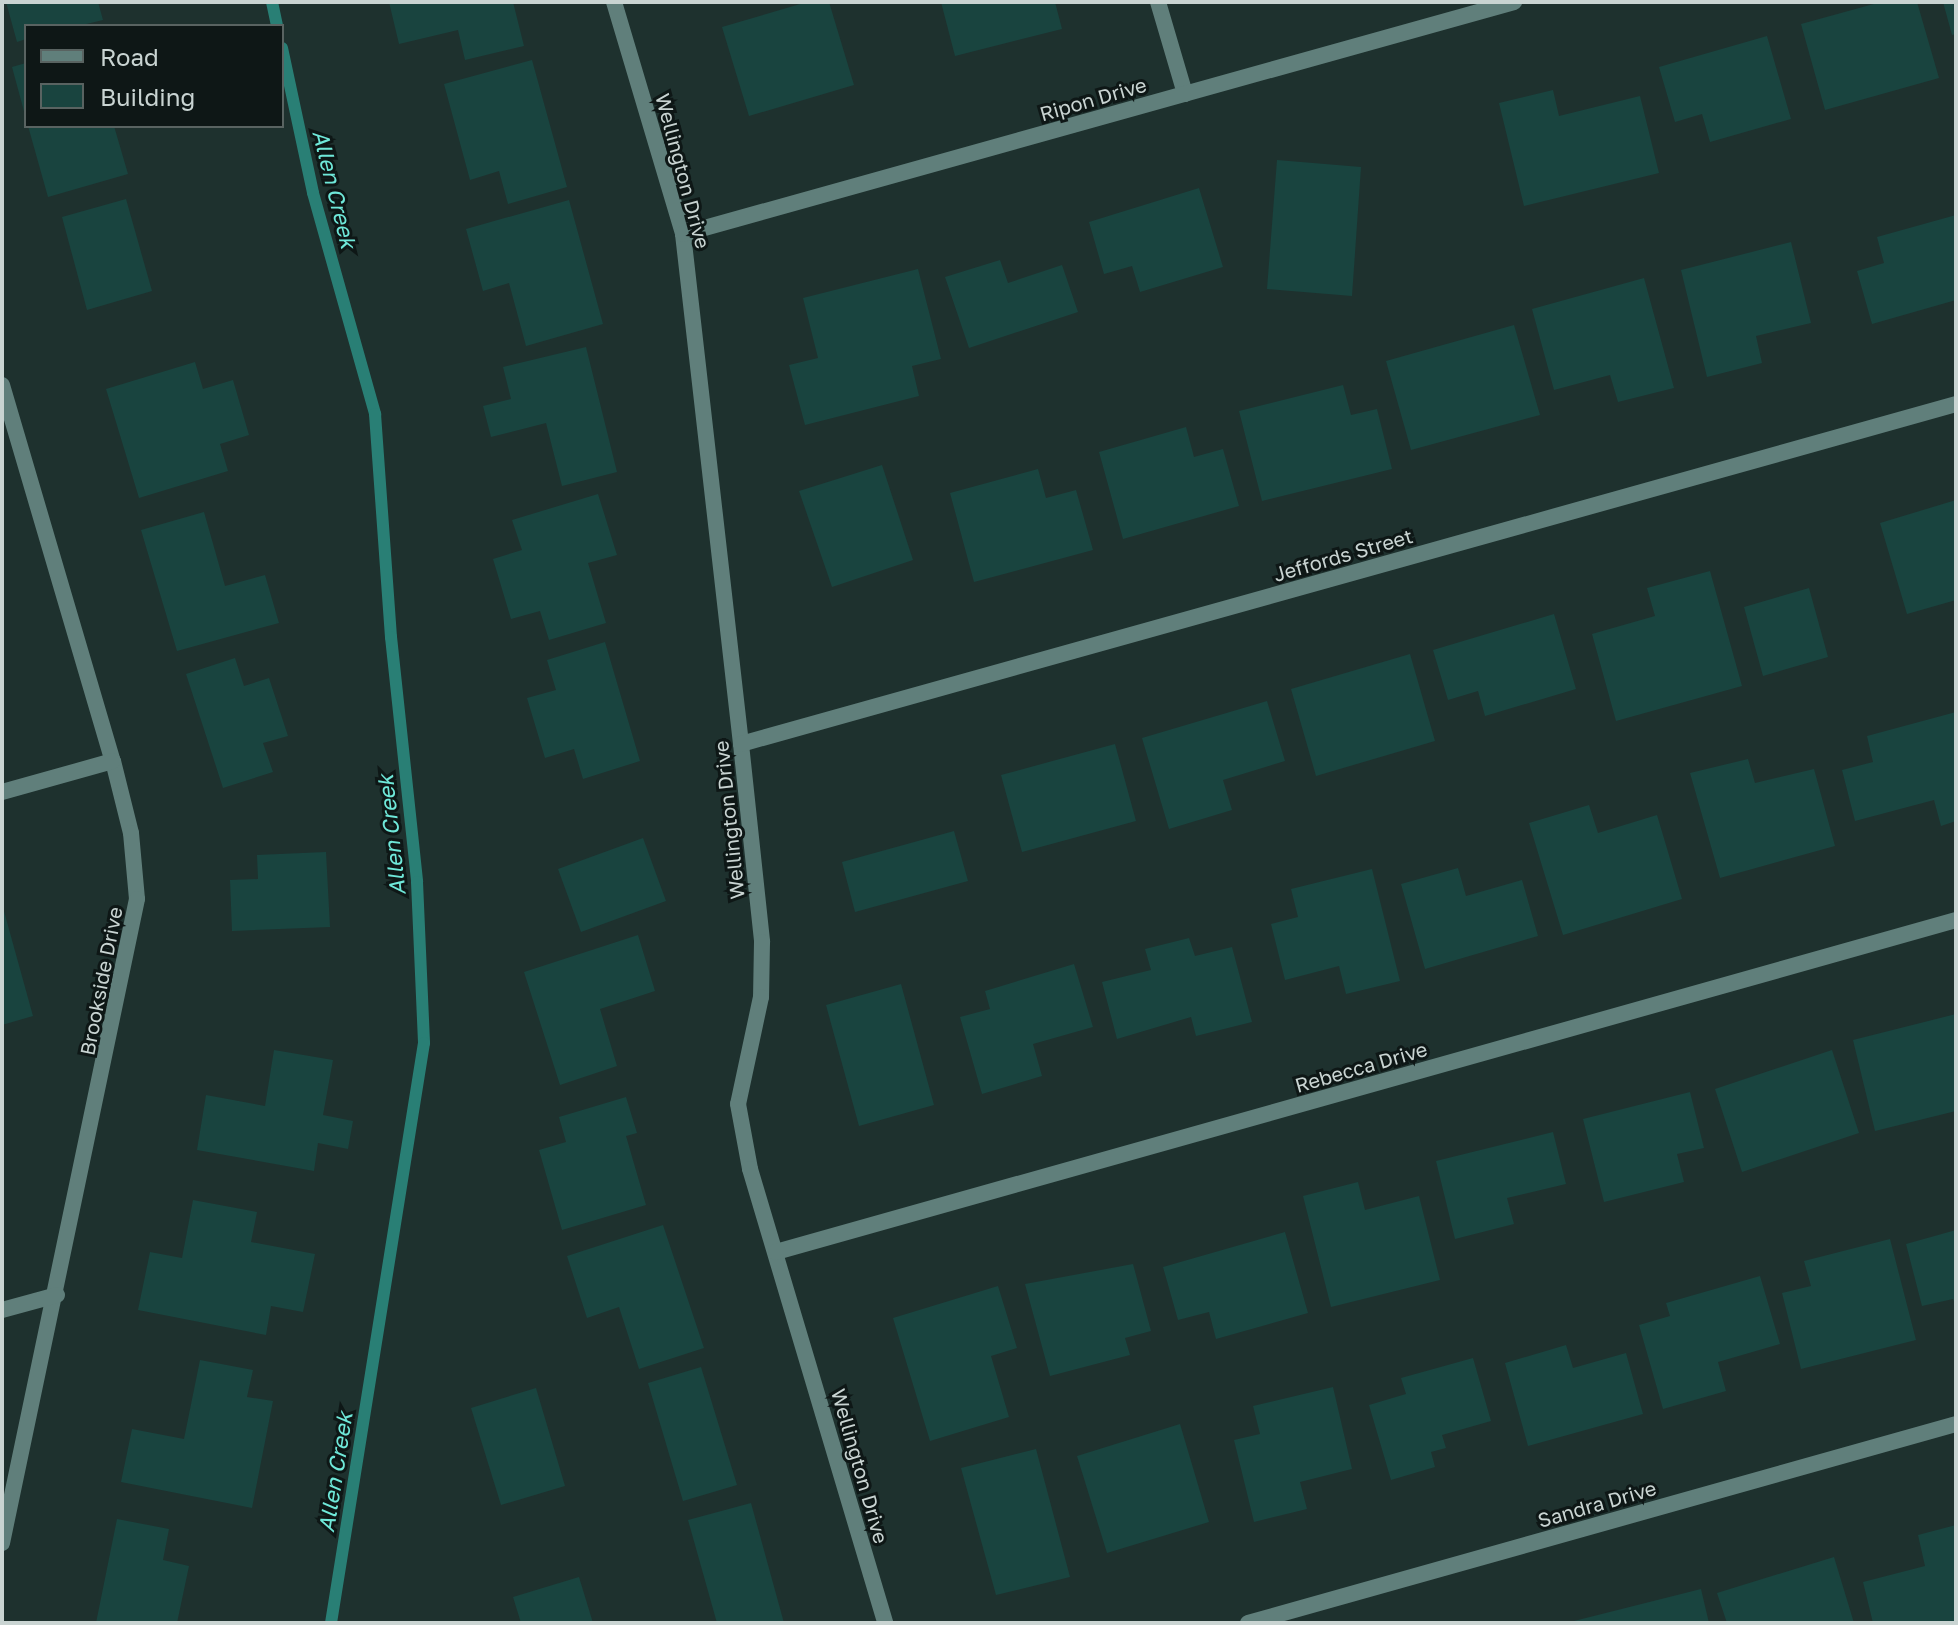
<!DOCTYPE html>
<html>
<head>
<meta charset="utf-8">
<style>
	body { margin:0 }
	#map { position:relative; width:1958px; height:1625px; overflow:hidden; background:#1e312e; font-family:"Golos Text",sans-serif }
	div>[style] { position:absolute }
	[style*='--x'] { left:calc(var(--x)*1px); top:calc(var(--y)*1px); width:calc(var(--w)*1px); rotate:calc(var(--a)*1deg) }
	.stream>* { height:12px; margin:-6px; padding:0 6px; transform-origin:6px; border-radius:6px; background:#297f75 }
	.building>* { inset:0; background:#19443f }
	.minor>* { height:16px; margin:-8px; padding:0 8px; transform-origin:8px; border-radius:8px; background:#607f7b }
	span { translate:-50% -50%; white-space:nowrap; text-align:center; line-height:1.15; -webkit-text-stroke:6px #0e1716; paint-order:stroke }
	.street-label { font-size:20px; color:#c9d4d2 }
	.water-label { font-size:22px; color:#6fe8d9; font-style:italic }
	.frame { position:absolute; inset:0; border:4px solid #c9d4d2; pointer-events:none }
	.legend { position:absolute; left:24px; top:24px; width:260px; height:104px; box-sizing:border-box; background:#0e1716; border:2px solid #596361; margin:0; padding:10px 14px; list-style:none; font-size:24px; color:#c9d4d2 }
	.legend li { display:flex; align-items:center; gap:16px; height:40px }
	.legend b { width:40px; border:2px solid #596361 }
</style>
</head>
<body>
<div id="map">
	<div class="stream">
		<i style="--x:272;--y:2;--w:25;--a:78"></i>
		<i style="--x:282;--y:48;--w:148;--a:77.9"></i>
		<i style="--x:313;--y:193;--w:230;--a:74.3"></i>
		<i style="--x:375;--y:414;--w:224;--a:85.9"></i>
		<i style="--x:391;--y:637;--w:246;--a:83.9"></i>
		<i style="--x:417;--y:882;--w:161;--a:87.5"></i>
		<i style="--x:424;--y:1043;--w:587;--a:99.11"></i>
	</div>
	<div class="building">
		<i style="clip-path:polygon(6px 2px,98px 2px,103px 20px,78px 26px,26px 26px,26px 39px,17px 42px)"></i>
		<i style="clip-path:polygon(389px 2px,513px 2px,524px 46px,465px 60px,458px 30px,399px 44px)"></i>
		<i style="clip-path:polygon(807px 2px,829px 2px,854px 85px,749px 116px,722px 27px)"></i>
		<i style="clip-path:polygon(941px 2px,1055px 2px,1062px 29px,955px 56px)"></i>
		<i style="clip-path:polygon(1881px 2px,1917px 2px,1939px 78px,1825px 110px,1801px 24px)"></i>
		<i style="clip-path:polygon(1943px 2px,1956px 2px,1956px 34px,1952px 35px)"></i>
		<i style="clip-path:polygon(1767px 36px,1791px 119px,1710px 142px,1702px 114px,1675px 122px,1659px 67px)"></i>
		<i style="clip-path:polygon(532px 60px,567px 187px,508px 204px,499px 171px,470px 180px,444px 84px)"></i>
		<i style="clip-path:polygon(26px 63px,26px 115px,25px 115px,12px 67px)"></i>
		<i style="clip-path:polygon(1553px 90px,1559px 116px,1640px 96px,1659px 173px,1524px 206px,1499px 103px)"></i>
		<i style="clip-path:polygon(28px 126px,114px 126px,128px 174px,48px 197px)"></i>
		<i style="clip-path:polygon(1277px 160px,1361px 167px,1352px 296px,1267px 289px)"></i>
		<i style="clip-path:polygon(1199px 188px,1223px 267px,1140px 292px,1132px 266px,1104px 274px,1089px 222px)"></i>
		<i style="clip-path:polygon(126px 199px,152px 291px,87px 310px,62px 217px)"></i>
		<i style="clip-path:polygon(569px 200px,603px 324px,526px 346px,509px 283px,483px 291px,466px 229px)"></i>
		<i style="clip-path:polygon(1956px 215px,1956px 300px,1872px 324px,1857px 271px,1884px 263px,1877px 237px)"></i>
		<i style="clip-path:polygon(1791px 242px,1811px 323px,1756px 336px,1762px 363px,1707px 377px,1681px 270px)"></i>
		<i style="clip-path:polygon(1000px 260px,1008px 283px,1062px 265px,1078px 312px,969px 348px,945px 277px)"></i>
		<i style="clip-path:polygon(918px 269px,941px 359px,912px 366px,919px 396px,805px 425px,789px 365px,818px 358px,803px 298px)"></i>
		<i style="clip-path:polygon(1644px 278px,1674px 388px,1618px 402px,1610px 375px,1554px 390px,1532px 309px)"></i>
		<i style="clip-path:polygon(1514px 325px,1540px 415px,1411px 450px,1386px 361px)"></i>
		<i style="clip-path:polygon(586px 347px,617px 472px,562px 486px,546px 423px,491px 437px,483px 406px,511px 399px,503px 367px)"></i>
		<i style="clip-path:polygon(195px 362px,203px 389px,233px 380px,249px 435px,220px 444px,228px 471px,139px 498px,106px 389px)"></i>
		<i style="clip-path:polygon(1343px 385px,1351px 415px,1377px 409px,1392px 469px,1262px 501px,1239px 411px)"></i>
		<i style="clip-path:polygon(1186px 427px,1194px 457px,1223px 449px,1239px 506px,1123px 539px,1099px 452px)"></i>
		<i style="clip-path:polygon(882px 465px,913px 560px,832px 587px,799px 491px)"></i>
		<i style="clip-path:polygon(1038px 469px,1046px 498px,1076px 490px,1093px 550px,974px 582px,950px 493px)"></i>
		<i style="clip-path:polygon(598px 494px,617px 555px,588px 563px,606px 623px,549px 640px,540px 611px,511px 619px,493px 559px,522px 550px,512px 520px)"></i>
		<i style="clip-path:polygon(1956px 500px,1956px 600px,1907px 614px,1880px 523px)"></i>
		<i style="clip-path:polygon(204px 512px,225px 586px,265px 575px,279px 623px,177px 651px,141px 530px)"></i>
		<i style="clip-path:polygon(1710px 571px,1742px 686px,1616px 721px,1592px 634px,1655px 616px,1647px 588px)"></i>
		<i style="clip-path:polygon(1809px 588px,1828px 657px,1763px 676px,1744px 607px)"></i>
		<i style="clip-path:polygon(1554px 614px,1576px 689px,1485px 716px,1478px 691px,1448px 700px,1433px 650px)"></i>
		<i style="clip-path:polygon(605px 642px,640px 761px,583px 779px,574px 749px,545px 758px,527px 698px,556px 690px,547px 660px)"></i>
		<i style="clip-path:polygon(1410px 654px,1435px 741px,1316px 776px,1291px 689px)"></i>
		<i style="clip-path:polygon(235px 658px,244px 686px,269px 678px,288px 736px,263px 743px,273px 772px,223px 788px,186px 674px)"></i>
		<i style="clip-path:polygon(1267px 701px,1285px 761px,1223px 780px,1232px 810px,1169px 829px,1142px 738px)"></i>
		<i style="clip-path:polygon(1956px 712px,1956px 821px,1941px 826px,1934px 800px,1855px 821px,1842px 770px,1873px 762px,1867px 736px)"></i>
		<i style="clip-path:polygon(1115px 744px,1136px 821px,1022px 852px,1001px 775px)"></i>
		<i style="clip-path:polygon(1748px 759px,1755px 783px,1814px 769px,1835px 846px,1720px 878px,1690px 773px)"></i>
		<i style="clip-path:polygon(1589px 805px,1598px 833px,1657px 815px,1682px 899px,1563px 935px,1529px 823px)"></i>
		<i style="clip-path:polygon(954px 831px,968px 881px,855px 912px,842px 862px)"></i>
		<i style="clip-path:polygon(643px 838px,666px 901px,581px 932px,558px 869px)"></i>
		<i style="clip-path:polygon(326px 852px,330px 927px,232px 931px,230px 880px,258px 879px,257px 855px)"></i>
		<i style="clip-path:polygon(1458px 868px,1466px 896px,1522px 880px,1538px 936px,1425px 969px,1401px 884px)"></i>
		<i style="clip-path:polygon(1372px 869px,1400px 981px,1346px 994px,1339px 966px,1285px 980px,1271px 924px,1298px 917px,1291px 889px)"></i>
		<i style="clip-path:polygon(2px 904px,33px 1016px,2px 1025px)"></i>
		<i style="clip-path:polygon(638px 935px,655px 991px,600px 1009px,617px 1066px,560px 1085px,524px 972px)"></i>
		<i style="clip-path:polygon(1189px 938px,1195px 956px,1232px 947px,1252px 1022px,1196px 1036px,1191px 1017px,1117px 1039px,1102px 982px,1151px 970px,1145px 949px)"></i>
		<i style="clip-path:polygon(1074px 964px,1093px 1027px,1033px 1044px,1042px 1076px,982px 1094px,960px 1017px,990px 1009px,985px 991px)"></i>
		<i style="clip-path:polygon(901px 984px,934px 1105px,859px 1126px,826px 1005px)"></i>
		<i style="clip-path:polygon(1956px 1014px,1956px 1111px,1875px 1131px,1853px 1040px)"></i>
		<i style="clip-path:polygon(274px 1050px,333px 1060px,323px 1115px,353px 1121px,348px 1149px,318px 1143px,314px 1171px,197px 1150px,206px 1095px,265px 1106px)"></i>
		<i style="clip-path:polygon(1832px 1050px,1859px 1133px,1742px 1172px,1715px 1089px)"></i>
		<i style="clip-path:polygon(1690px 1092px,1704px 1148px,1677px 1154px,1684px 1182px,1604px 1202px,1583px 1119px)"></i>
		<i style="clip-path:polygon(626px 1097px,637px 1133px,626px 1136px,646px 1205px,562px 1230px,539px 1150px,566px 1142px,559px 1117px)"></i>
		<i style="clip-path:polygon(1553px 1132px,1566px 1184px,1507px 1198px,1514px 1224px,1455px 1239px,1436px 1161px)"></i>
		<i style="clip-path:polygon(1358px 1182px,1365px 1210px,1419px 1196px,1440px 1280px,1331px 1307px,1303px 1196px)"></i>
		<i style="clip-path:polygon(193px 1200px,257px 1212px,251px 1242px,315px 1254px,303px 1312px,271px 1306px,266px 1335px,138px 1310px,150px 1252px,182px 1258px)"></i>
		<i style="clip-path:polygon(663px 1225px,704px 1348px,639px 1369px,619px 1307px,587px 1318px,567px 1256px)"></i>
		<i style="clip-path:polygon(1956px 1230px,1956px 1306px,1953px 1299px,1922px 1306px,1906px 1244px)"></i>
		<i style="clip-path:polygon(1285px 1232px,1308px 1313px,1216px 1339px,1209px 1312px,1178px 1320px,1163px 1267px)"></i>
		<i style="clip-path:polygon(1890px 1239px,1916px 1340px,1801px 1369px,1782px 1293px,1811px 1286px,1804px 1261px)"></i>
		<i style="clip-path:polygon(1133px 1264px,1151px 1331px,1125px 1338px,1130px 1355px,1050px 1376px,1025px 1284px)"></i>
		<i style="clip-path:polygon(1760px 1276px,1780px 1344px,1718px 1362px,1726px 1391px,1663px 1409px,1639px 1325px,1670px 1316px,1666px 1303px)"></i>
		<i style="clip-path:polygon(998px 1286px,1017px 1348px,991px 1356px,1009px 1417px,930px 1441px,893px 1318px)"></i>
		<i style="clip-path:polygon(1566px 1345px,1573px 1368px,1626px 1353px,1643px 1414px,1528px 1446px,1505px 1363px)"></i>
		<i style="clip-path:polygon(1473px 1358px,1491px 1421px,1442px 1435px,1446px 1448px,1431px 1452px,1435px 1467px,1391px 1480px,1369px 1405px,1406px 1394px,1401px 1378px)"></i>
		<i style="clip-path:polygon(200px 1360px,253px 1370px,247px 1397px,273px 1401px,252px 1508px,121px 1482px,132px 1429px,184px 1439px)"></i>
		<i style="clip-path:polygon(701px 1367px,737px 1485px,683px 1501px,648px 1383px)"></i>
		<i style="clip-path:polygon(1333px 1387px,1352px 1469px,1300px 1482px,1307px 1509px,1254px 1522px,1234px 1440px,1260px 1434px,1253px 1406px)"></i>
		<i style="clip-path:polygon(536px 1388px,565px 1486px,501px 1505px,471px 1408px)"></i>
		<i style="clip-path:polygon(1180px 1424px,1209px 1522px,1107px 1553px,1077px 1456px)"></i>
		<i style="clip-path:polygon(1036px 1449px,1070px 1577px,996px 1595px,961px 1468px)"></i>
		<i style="clip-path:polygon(751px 1503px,784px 1623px,717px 1623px,688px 1520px)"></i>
		<i style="clip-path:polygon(117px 1519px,169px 1529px,163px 1560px,189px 1566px,177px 1623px,96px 1623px)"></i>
		<i style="clip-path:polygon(1956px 1525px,1956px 1623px,1873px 1623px,1863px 1582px,1925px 1566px,1918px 1535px)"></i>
		<i style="clip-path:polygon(1834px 1557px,1854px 1623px,1727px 1623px,1717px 1593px)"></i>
		<i style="clip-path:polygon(579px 1577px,593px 1623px,521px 1623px,513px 1597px)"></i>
		<i style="clip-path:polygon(1701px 1589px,1709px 1623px,1571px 1623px,1570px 1622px)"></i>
	</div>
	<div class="minor">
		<i style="--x:614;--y:2;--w:242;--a:73.4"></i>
		<i style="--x:683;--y:234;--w:513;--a:83.51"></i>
		<i style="--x:741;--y:744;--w:199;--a:83.9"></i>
		<i style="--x:762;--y:942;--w:55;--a:91"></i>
		<i style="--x:761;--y:997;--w:109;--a:102.1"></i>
		<i style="--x:738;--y:1104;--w:66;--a:79.5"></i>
		<i style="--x:750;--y:1169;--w:474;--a:73.4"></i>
		<i style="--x:1158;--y:2;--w:96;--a:73.6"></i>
		<i style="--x:683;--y:234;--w:863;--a:-15.6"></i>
		<i style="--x:2;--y:385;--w:392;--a:73.6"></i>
		<i style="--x:113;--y:761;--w:74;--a:76"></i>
		<i style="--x:131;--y:833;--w:66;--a:84.8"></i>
		<i style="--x:137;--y:899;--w:658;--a:101.84"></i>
		<i style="--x:741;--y:744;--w:1262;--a:-15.63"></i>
		<i style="--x:2;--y:792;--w:115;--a:-15.6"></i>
		<i style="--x:776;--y:1252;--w:1226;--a:-15.71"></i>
		<i style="--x:2;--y:1310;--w:57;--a:-15.3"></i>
		<i style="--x:1248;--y:1623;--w:735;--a:-15.7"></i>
	</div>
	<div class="street-label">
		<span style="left:1093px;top:99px;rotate:-16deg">Ripon Drive</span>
		<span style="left:683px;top:171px;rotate:75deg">Wellington Drive</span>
		<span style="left:1343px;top:555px;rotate:-16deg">Jeffords Street</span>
		<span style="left:729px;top:820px;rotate:-96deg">Wellington Drive</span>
		<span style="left:101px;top:981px;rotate:-79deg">Brookside Drive</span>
		<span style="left:1361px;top:1067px;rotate:-16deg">Rebecca Drive</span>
		<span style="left:860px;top:1466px;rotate:74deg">Wellington Drive</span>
		<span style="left:1597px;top:1504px;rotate:-16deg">Sandra Drive</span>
	</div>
	<div class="water-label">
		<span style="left:335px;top:189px;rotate:76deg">Allen Creek</span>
		<span style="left:391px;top:835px;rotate:-96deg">Allen Creek</span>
		<span style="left:335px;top:1472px;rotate:-81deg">Allen Creek</span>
	</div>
	<div class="frame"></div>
	<ul class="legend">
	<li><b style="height:10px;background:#607f7b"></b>Road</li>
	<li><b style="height:22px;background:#19443f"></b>Building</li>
	</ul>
</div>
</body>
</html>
